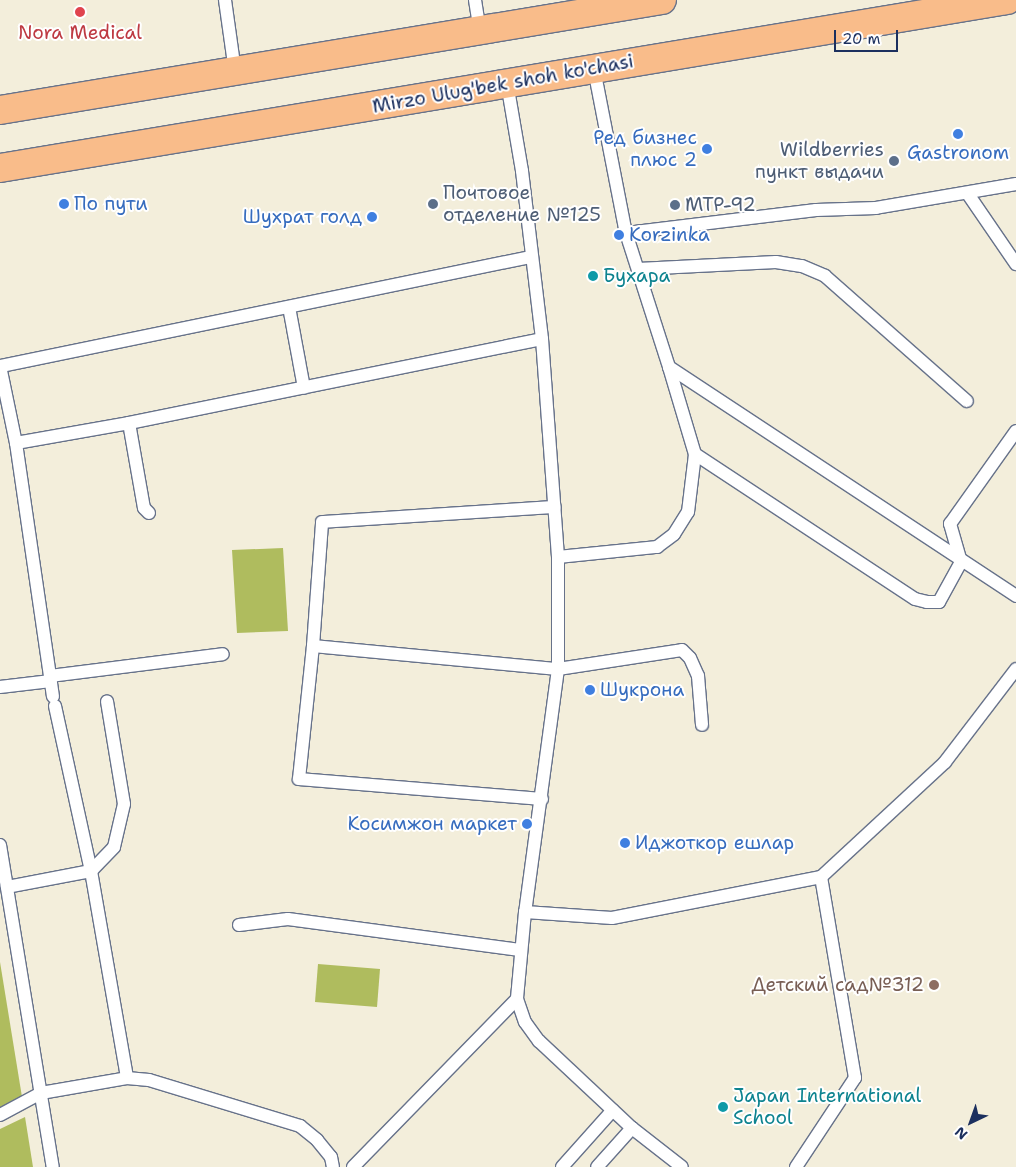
<!DOCTYPE html>
<html>
<head>
<meta charset="utf-8">
<style>
	body { margin:0 }
	#map { position:relative; width:1016px; height:1167px; overflow:hidden; background:#f3eedb; font-family:"Shantell Sans",sans-serif }
	div>[style] { position:absolute }
	[style*='--x'] { left:calc(var(--x)*1px); top:calc(var(--y)*1px); width:calc(var(--w)*1px); rotate:calc(var(--a)*1deg) }
	.green>* { inset:0; background:#afbc5e }
	.roads { filter:drop-shadow(1px 0 #67728a) drop-shadow(-1px 0 #67728a) drop-shadow(0 1px #67728a) drop-shadow(0 -1px #67728a) }
	.lane>* { height:12px; margin:-6px; padding:0 6px; transform-origin:6px; border-radius:6px; background:#fff }
	.primary>* { height:28px; margin:-14px; padding:0 14px; transform-origin:14px; border-radius:14px; background:#f9bc8a }
	.dots>* { width:14px; height:14px; translate:-50% -50%; box-sizing:border-box; border:2px solid #fff; border-radius:50% }
	span { translate:-50% -50%; white-space:nowrap; text-align:center; line-height:1.15; -webkit-text-stroke:4px #fff; paint-order:stroke }
	.health-label { font-size:19px; color:#be3a42 }
	.street-label { font-size:19px; color:#1b2f5e }
	.shop-label { font-size:19px; color:#366cbe }
	.right { translate:-100% -50%; text-align:right }
	.left { translate:0 -50%; text-align:left }
	.service-label { font-size:19px; color:#4e5e75 }
	.culture-label { font-size:19px; color:#0d838f }
	.education-label { font-size:19px; color:#785e54 }
	.north { position:absolute; left:946px; top:1097px; width:50px; height:50px; -webkit-text-stroke:4px #fff; paint-order:stroke; rotate:222deg; font-size:14px; font-weight:700; line-height:20px; text-align:center; color:#1b2f5e }
	.north::after { content:''; display:block; margin:auto; width:18px; height:22px; background:#1b2f5e; clip-path:polygon(50% 0,100% 100%,50% 72%,0 100%) }
	.scale { position:absolute; left:834px; top:30px; width:64px; height:22px; box-sizing:border-box; border:2px solid #1b2f5e; border-top:0; padding-left:6px; font-size:15px; line-height:18px; white-space:nowrap; color:#1b2f5e; -webkit-text-stroke:4px #fff; paint-order:stroke }
</style>
</head>
<body>
<div id="map">
	<div class="green">
		<i style="clip-path:polygon(283px 548px,288px 631px,237px 633px,232px 550px)"></i>
		<i style="clip-path:polygon(0 962px,22px 1097px,0 1108px)"></i>
		<i style="clip-path:polygon(318px 964px,380px 969px,377px 1007px,315px 1002px)"></i>
		<i style="clip-path:polygon(25px 1117px,33px 1167px,0 1167px,0 1129px)"></i>
	</div>
	<div class="roads">
		<div class="lane">
			<i style="--x:225;--y:0;--w:72;--a:82"></i>
			<i style="--x:475;--y:0;--w:30;--a:81"></i>
			<i style="--x:594;--y:69;--w:167;--a:79"></i>
			<i style="--x:507;--y:83;--w:89;--a:80.3"></i>
			<i style="--x:522;--y:171;--w:169;--a:83.2"></i>
			<i style="--x:542;--y:339;--w:219;--a:85.8"></i>
			<i style="--x:558;--y:557;--w:112;--a:90"></i>
			<i style="--x:558;--y:669;--w:245;--a:97.7"></i>
			<i style="--x:525;--y:912;--w:87;--a:95.3"></i>
			<i style="--x:517;--y:999;--w:24;--a:71"></i>
			<i style="--x:525;--y:1022;--w:24;--a:54"></i>
			<i style="--x:539;--y:1041;--w:127;--a:43.1"></i>
			<i style="--x:632;--y:1128;--w:52;--a:131.9"></i>
			<i style="--x:1016;--y:184;--w:142;--a:170.3"></i>
			<i style="--x:876;--y:208;--w:60;--a:178.1"></i>
			<i style="--x:816;--y:210;--w:191;--a:173.1"></i>
			<i style="--x:626;--y:233;--w:141;--a:72.2"></i>
			<i style="--x:669;--y:367;--w:416;--a:33.4"></i>
			<i style="--x:968;--y:194;--w:85;--a:55.6"></i>
			<i style="--x:638;--y:269;--w:138;--a:-2.9"></i>
			<i style="--x:776;--y:262;--w:26;--a:9"></i>
			<i style="--x:802;--y:266;--w:25;--a:23"></i>
			<i style="--x:825;--y:276;--w:189;--a:41.4"></i>
			<i style="--x:289;--y:307;--w:82;--a:79.5"></i>
			<i style="--x:0;--y:366;--w:79;--a:78.3"></i>
			<i style="--x:16;--y:443;--w:256;--a:81.7"></i>
			<i style="--x:1;--y:366;--w:540;--a:-11.64"></i>
			<i style="--x:669;--y:367;--w:91;--a:73.4"></i>
			<i style="--x:695;--y:454;--w:263;--a:33.4"></i>
			<i style="--x:915;--y:599;--w:12;--a:14"></i>
			<i style="--x:927;--y:602;--w:12;--a:0"></i>
			<i style="--x:939;--y:602;--w:46;--a:-61.2"></i>
			<i style="--x:961;--y:562;--w:40;--a:-106"></i>
			<i style="--x:950;--y:524;--w:114;--a:-54.6"></i>
			<i style="--x:129;--y:423;--w:421;--a:-11.5"></i>
			<i style="--x:16;--y:443;--w:115;--a:-10"></i>
			<i style="--x:129;--y:423;--w:86;--a:80"></i>
			<i style="--x:144;--y:508;--w:7;--a:45"></i>
			<i style="--x:558;--y:557;--w:100;--a:-5.8"></i>
			<i style="--x:657;--y:547;--w:21;--a:-37"></i>
			<i style="--x:674;--y:534;--w:26;--a:-58"></i>
			<i style="--x:688;--y:512;--w:58;--a:-83.1"></i>
			<i style="--x:313;--y:646;--w:124;--a:-85.8"></i>
			<i style="--x:322;--y:522;--w:233;--a:-3.7"></i>
			<i style="--x:50;--y:676;--w:174;--a:-7.2"></i>
			<i style="--x:0;--y:687;--w:51;--a:-6.7"></i>
			<i style="--x:55;--y:706;--w:169;--a:77.7"></i>
			<i style="--x:542;--y:799;--w:244;--a:-175.3"></i>
			<i style="--x:299;--y:779;--w:134;--a:-84"></i>
			<i style="--x:313;--y:646;--w:246;--a:5.4"></i>
			<i style="--x:558;--y:669;--w:125;--a:-8.7"></i>
			<i style="--x:682;--y:650;--w:11;--a:45"></i>
			<i style="--x:690;--y:658;--w:20;--a:66"></i>
			<i style="--x:698;--y:676;--w:49;--a:85.3"></i>
			<i style="--x:0;--y:845;--w:326;--a:80.7"></i>
			<i style="--x:91;--y:871;--w:33;--a:-46"></i>
			<i style="--x:114;--y:847;--w:44;--a:-76.9"></i>
			<i style="--x:124;--y:804;--w:104;--a:-99.4"></i>
			<i style="--x:7;--y:887;--w:86;--a:-10.8"></i>
			<i style="--x:91;--y:871;--w:210;--a:80.1"></i>
			<i style="--x:525;--y:912;--w:87;--a:3.9"></i>
			<i style="--x:612;--y:918;--w:213;--a:-11.1"></i>
			<i style="--x:821;--y:877;--w:169;--a:-42.8"></i>
			<i style="--x:945;--y:762;--w:117;--a:-52.6"></i>
			<i style="--x:239;--y:925;--w:49;--a:-7"></i>
			<i style="--x:288;--y:919;--w:234;--a:7.6"></i>
			<i style="--x:0;--y:1115;--w:47;--a:-28.2"></i>
			<i style="--x:41;--y:1093;--w:87;--a:-9.9"></i>
			<i style="--x:127;--y:1078;--w:22;--a:5"></i>
			<i style="--x:149;--y:1080;--w:158;--a:16.9"></i>
			<i style="--x:300;--y:1126;--w:22;--a:39"></i>
			<i style="--x:317;--y:1140;--w:22;--a:51"></i>
			<i style="--x:331;--y:1157;--w:10;--a:79"></i>
			<i style="--x:632;--y:1128;--w:63;--a:38"></i>
			<i style="--x:353;--y:1167;--w:235;--a:-45.7"></i>
			<i style="--x:562;--y:1167;--w:76;--a:-48.2"></i>
			<i style="--x:796;--y:1167;--w:107;--a:-56.5"></i>
			<i style="--x:855;--y:1078;--w:204;--a:-99.6"></i>
		</div>
		<div class="primary">
			<i style="--x:0;--y:110;--w:671;--a:-9.43"></i>
			<i style="--x:0;--y:168;--w:1021;--a:-9.47"></i>
		</div>
	</div>
	<div class="dots">
		<i style="left:80px;top:12px;background:#e0444e"></i>
		<i style="left:958px;top:134px;background:#3f7fe0"></i>
		<i style="left:707px;top:149px;background:#3f7fe0"></i>
		<i style="left:894px;top:161px;background:#5c6f8a"></i>
		<i style="left:64px;top:204px;background:#3f7fe0"></i>
		<i style="left:433px;top:204px;background:#5c6f8a"></i>
		<i style="left:675px;top:205px;background:#5c6f8a"></i>
		<i style="left:372px;top:217px;background:#3f7fe0"></i>
		<i style="left:619px;top:235px;background:#3f7fe0"></i>
		<i style="left:593px;top:276px;background:#0f9aa8"></i>
		<i style="left:590px;top:690px;background:#3f7fe0"></i>
		<i style="left:527px;top:824px;background:#3f7fe0"></i>
		<i style="left:625px;top:843px;background:#3f7fe0"></i>
		<i style="left:934px;top:985px;background:#8d6e63"></i>
		<i style="left:723px;top:1107px;background:#0f9aa8"></i>
	</div>
	<div class="health-label">
		<span style="left:80px;top:33px">Nora Medical</span>
	</div>
	<div class="street-label">
		<span style="left:503px;top:84px;rotate:-10deg">Mirzo Ulug'bek shoh ko'chasi</span>
	</div>
	<div class="shop-label">
		<span class="right" style="left:697px;top:149px">Ред бизнес<br>плюс 2</span>
		<span style="left:958px;top:153px">Gastronom</span>
		<span class="left" style="left:74px;top:204px">По пути</span>
		<span class="right" style="left:362px;top:217px">Шухрат голд</span>
		<span class="left" style="left:629px;top:235px">Korzinka</span>
		<span class="left" style="left:600px;top:690px">Шукрона</span>
		<span class="right" style="left:517px;top:824px">Косимжон маркет</span>
		<span class="left" style="left:635px;top:843px">Иджоткор ешлар</span>
	</div>
	<div class="service-label">
		<span class="right" style="left:884px;top:161px">Wildberries<br>пункт выдачи</span>
		<span class="left" style="left:443px;top:204px">Почтовое<br>отделение №125</span>
		<span class="left" style="left:685px;top:205px">MTP-92</span>
	</div>
	<div class="culture-label">
		<span class="left" style="left:603px;top:276px">Бухара</span>
		<span class="left" style="left:733px;top:1107px">Japan International<br>School</span>
	</div>
	<div class="education-label">
		<span class="right" style="left:924px;top:985px">Детский сад№312</span>
	</div>
	<div class="north">N</div>
	<div class="scale">20 m</div>
</div>
</body>
</html>
